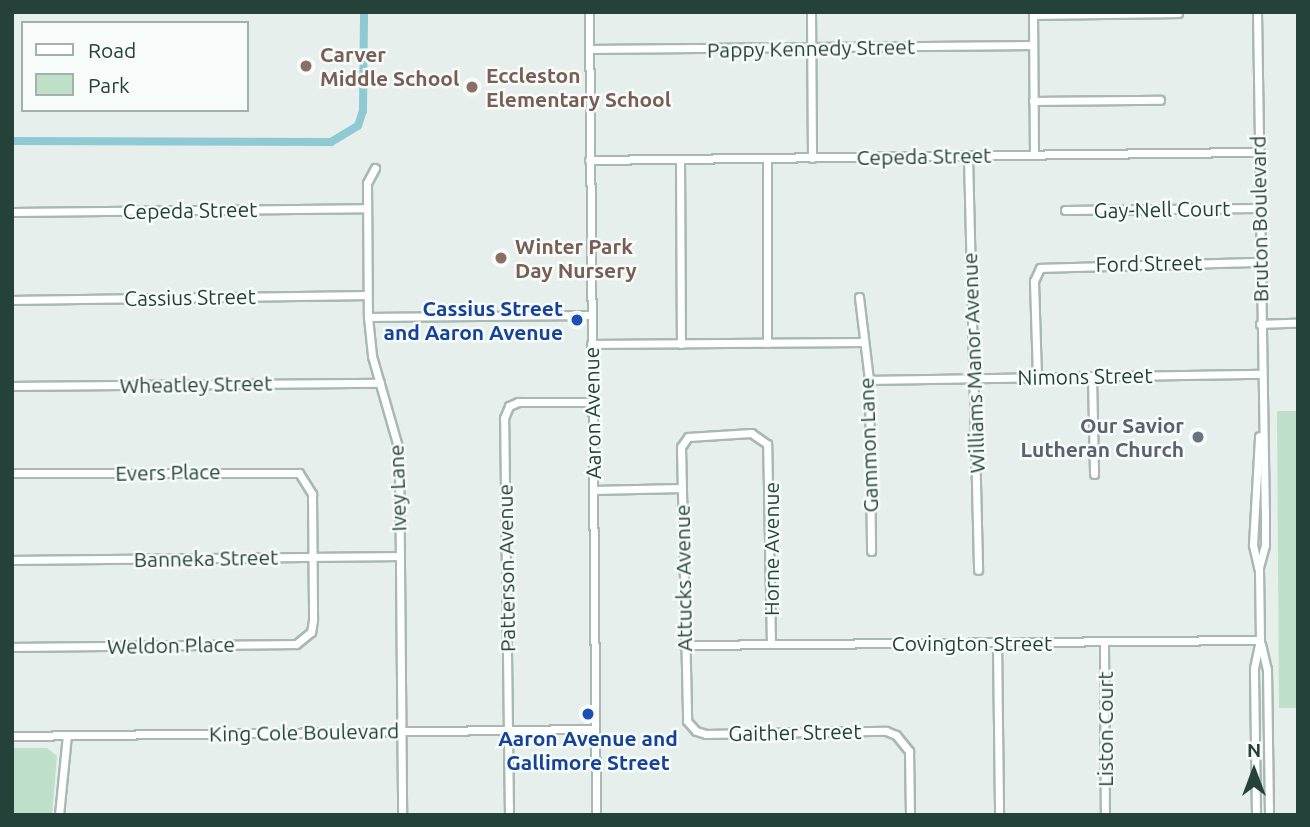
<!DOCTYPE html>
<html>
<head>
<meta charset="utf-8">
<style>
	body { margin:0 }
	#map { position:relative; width:1310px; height:827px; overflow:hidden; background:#e6efeb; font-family:Ubuntu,sans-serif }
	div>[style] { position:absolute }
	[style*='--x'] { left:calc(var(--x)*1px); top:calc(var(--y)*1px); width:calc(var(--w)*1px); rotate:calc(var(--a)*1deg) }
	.green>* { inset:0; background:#bfe0c8 }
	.canal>* { height:8px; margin:-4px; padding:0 4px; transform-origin:4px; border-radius:4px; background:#8ec9d4 }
	.roads { filter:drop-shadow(2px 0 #a8b8b2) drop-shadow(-2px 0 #a8b8b2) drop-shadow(0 2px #a8b8b2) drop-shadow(0 -2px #a8b8b2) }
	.minor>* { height:7px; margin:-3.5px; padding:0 3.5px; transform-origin:3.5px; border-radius:3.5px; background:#fff }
	.dots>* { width:19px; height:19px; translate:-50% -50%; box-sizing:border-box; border:4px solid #f7fbf9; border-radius:50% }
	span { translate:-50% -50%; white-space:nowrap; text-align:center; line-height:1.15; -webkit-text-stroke:5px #f7fbf9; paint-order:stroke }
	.street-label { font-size:21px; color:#24423a }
	.education-label { font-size:21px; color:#785e54; font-weight:700 }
	.left { translate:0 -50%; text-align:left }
	.transit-label { font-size:21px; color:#164399; font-weight:700 }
	.right { translate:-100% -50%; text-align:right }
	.worship-label { font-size:21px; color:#5b616d; font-weight:700 }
	.frame { position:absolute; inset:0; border:14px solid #24423a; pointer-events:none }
	.legend { position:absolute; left:21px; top:21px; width:228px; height:91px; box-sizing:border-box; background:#f7fbf9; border:2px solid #a3b1ad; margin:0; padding:9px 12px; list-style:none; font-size:21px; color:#24423a }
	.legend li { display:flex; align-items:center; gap:14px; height:35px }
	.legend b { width:35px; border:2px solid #a3b1ad }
	.north { position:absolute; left:1219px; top:736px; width:70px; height:70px; -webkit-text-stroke:5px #f7fbf9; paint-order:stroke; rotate:0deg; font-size:19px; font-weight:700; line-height:28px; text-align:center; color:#24423a }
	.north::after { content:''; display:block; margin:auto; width:24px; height:32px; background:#24423a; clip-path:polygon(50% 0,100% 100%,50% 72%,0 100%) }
</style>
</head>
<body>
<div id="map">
	<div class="green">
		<i style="clip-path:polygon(1277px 411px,1298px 411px,1298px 708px,1279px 708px)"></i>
		<i style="clip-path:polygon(12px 748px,47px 748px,57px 756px,52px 815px,12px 815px)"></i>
	</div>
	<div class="canal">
		<i style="--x:12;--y:141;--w:319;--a:0.2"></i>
		<i style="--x:331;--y:142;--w:31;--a:-31"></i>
		<i style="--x:358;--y:126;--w:16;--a:-72"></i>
		<i style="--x:363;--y:111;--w:99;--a:-89.4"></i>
	</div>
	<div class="roads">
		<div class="minor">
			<i style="--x:589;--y:12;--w:803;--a:89.5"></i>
			<i style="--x:811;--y:12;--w:146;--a:89.6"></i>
			<i style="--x:1257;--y:12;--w:497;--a:89.1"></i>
			<i style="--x:1265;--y:509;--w:36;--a:90"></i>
			<i style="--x:1265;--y:545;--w:24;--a:105"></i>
			<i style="--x:1033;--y:13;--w:141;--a:89.6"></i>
			<i style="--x:1033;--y:15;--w:145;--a:-0.8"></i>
			<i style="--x:589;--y:49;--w:444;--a:-0.5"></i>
			<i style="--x:1033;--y:101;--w:127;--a:-0.5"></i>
			<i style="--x:968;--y:156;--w:414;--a:88.6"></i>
			<i style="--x:767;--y:158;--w:185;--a:90"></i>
			<i style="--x:680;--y:159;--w:185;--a:89.7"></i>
			<i style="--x:589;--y:160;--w:669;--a:-0.69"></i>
			<i style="--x:375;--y:168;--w:17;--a:118"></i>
			<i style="--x:367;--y:183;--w:134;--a:89.6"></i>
			<i style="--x:368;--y:317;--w:39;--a:84"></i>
			<i style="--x:372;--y:356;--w:98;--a:74"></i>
			<i style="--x:399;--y:450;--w:365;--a:89.5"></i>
			<i style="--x:1065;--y:210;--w:194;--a:-0.6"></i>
			<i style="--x:12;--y:212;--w:355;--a:-0.6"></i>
			<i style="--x:859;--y:297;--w:84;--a:83.1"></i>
			<i style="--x:869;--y:380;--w:171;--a:89.3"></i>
			<i style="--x:12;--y:300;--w:355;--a:-0.8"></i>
			<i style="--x:368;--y:317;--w:223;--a:-0.5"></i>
			<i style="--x:1260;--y:324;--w:38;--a:-2"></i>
			<i style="--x:591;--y:344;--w:270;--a:-0.4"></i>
			<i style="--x:1092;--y:376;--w:98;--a:88.8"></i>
			<i style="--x:1037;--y:377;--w:96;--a:-91.8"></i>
			<i style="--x:1034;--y:281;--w:14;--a:-65"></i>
			<i style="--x:1040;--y:268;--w:220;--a:-1.6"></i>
			<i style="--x:869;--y:380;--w:391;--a:-0.9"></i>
			<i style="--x:12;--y:386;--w:368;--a:-0.5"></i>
			<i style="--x:12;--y:473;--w:287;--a:0"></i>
			<i style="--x:299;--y:473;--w:25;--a:58"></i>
			<i style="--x:312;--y:494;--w:126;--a:89.5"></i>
			<i style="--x:313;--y:620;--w:12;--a:99"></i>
			<i style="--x:311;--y:632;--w:19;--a:141"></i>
			<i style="--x:296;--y:644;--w:284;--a:179.4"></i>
			<i style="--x:593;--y:490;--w:89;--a:-1.3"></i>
			<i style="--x:12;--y:560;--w:388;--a:-0.6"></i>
			<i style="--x:1104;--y:642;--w:173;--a:89.7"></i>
			<i style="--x:997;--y:643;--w:172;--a:89.3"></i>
			<i style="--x:771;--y:644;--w:200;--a:-91.1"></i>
			<i style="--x:767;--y:444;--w:19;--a:-145"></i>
			<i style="--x:751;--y:433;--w:63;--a:176.4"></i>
			<i style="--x:688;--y:437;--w:12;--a:125"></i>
			<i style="--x:681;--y:447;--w:274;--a:88.7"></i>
			<i style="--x:687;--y:721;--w:13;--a:48"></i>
			<i style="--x:696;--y:731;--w:10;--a:17"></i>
			<i style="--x:706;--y:734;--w:180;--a:-1"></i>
			<i style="--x:886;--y:731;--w:11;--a:22"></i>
			<i style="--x:896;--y:735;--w:21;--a:51"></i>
			<i style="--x:909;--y:751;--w:64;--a:89.1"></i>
			<i style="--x:1261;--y:644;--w:26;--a:77"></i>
			<i style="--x:1267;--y:669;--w:146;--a:89.2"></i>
			<i style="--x:684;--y:645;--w:576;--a:-0.5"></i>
			<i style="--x:12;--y:736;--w:583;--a:-0.69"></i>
			<i style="--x:59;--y:815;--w:80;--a:-84.3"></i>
			<i style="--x:509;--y:815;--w:397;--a:-90.7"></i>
			<i style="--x:504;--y:418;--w:13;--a:-67"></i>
			<i style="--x:509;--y:406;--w:10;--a:-24"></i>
			<i style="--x:518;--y:402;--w:74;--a:0"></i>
			<i style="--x:1256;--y:815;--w:147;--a:-90.8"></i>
			<i style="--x:1254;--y:668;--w:29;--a:-78"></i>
			<i style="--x:1260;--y:640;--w:69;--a:-90.8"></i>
			<i style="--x:1259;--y:571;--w:27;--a:-103"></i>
			<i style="--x:1253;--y:545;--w:109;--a:-86.8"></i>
		</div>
	</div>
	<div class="dots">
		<i style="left:306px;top:66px;background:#8d6e63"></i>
		<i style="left:472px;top:87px;background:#8d6e63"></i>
		<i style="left:501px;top:258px;background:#8d6e63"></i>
		<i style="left:577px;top:320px;background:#1a4fb4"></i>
		<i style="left:1198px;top:437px;background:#6b7280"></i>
		<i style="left:588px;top:714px;background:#1a4fb4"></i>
	</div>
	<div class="street-label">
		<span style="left:811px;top:48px;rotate:-1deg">Pappy Kennedy Street</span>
		<span style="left:924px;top:156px;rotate:-1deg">Cepeda Street</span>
		<span style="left:1162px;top:209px;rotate:-1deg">Gay-Nell Court</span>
		<span style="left:190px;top:210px;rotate:-1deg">Cepeda Street</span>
		<span style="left:1259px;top:219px;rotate:-91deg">Bruton Boulevard</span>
		<span style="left:1149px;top:263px;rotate:-1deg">Ford Street</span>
		<span style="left:190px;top:297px;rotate:-1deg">Cassius Street</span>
		<span style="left:973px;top:363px;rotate:-92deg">Williams Manor Avenue</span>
		<span style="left:1085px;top:376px;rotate:-1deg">Nimons Street</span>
		<span style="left:196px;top:384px;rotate:-1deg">Wheatley Street</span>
		<span style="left:592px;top:413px;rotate:-91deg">Aaron Avenue</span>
		<span style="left:868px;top:445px;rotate:-92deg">Gammon Lane</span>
		<span style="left:168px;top:472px;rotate:-1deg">Evers Place</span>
		<span style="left:397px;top:488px;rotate:-92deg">Ivey Lane</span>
		<span style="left:771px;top:549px;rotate:-90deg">Horne Avenue</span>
		<span style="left:206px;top:558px;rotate:-1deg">Banneka Street</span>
		<span style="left:506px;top:568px;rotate:-91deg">Patterson Avenue</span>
		<span style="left:683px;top:578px;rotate:-91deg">Attucks Avenue</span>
		<span style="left:972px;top:643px">Covington Street</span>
		<span style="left:171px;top:645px;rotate:-1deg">Weldon Place</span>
		<span style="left:1105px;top:729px;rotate:-90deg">Liston Court</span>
		<span style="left:304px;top:732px;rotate:-1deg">King Cole Boulevard</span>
		<span style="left:795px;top:732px;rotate:-1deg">Gaither Street</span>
	</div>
	<div class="education-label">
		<span class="left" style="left:320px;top:66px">Carver<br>Middle School</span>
		<span class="left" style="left:486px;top:87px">Eccleston<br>Elementary School</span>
		<span class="left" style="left:515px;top:258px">Winter Park<br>Day Nursery</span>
	</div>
	<div class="transit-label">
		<span class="right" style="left:563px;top:320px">Cassius Street<br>and Aaron Avenue</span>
		<span style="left:588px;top:750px">Aaron Avenue and<br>Gallimore Street</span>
	</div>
	<div class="worship-label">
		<span class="right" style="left:1184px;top:437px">Our Savior<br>Lutheran Church</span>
	</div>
	<div class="frame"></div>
	<ul class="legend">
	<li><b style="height:9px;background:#fff"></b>Road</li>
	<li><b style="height:19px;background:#bfe0c8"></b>Park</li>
	</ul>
	<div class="north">N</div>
</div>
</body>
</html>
